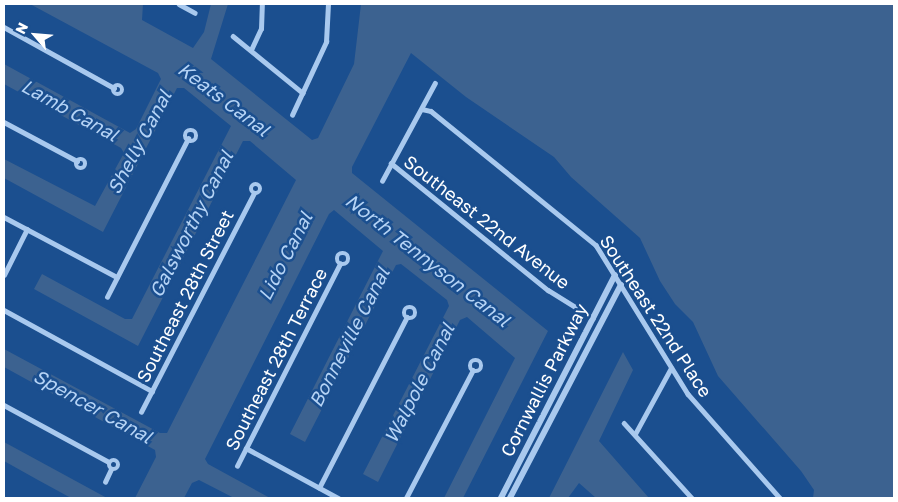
<!DOCTYPE html>
<html>
<head>
<meta charset="utf-8">
<style>
	body { margin:0 }
	#map { position:relative; width:898px; height:502px; overflow:hidden; background:#1b4f8f; font-family:"Golos Text",sans-serif }
	div>[style] { position:absolute }
	[style*='--x'] { left:calc(var(--x)*1px); top:calc(var(--y)*1px); width:calc(var(--w)*1px); rotate:calc(var(--a)*1deg) }
	.water>* { inset:0; background:#3c6290 }
	.minor>* { height:4.5px; margin:-2.25px; padding:0 2.25px; transform-origin:2.25px; border-radius:2.25px; background:#a9c9ee }
	.minor>.ring { margin:-2.25px; padding:0; box-sizing:content-box; background:none; border:4.5px solid #a9c9ee; border-radius:50% }
	.tertiary>* { height:5.5px; margin:-2.75px; padding:0 2.75px; transform-origin:2.75px; border-radius:2.75px; background:#a9c9ee }
	span { translate:-50% -50%; white-space:nowrap; text-align:center; line-height:1.15; -webkit-text-stroke:5px #1b4f8f; paint-order:stroke }
	.street-label { font-size:18px; color:#fff }
	.water-label { font-size:19px; color:#b5d3f5; font-style:italic }
	.frame { position:absolute; inset:0; border:5px solid #fff; pointer-events:none }
	.north { position:absolute; left:10px; top:10px; width:50px; height:50px; -webkit-text-stroke:4px #1b4f8f; paint-order:stroke; rotate:297deg; font-size:14px; font-weight:700; line-height:20px; text-align:center; color:#fff }
	.north::after { content:''; display:block; margin:auto; width:18px; height:22px; background:#fff; clip-path:polygon(50% 0,100% 100%,50% 72%,0 100%) }
</style>
</head>
<body>
<div id="map">
	<div class="water">
		<i style="clip-path:polygon(30px 4px,143px 4px,142px 20px,193px 48px,204px 32px,211px 4px,228px 4px,211px 59px,312px 140px,318px 138px,354px 64px,361px 4px,894px 4px,894px 498px,813px 498px,814px 490px,801px 471px,718px 376px,693px 322px,675px 304px,660px 281px,640px 238px,571px 177px,554px 157px,466px 97px,411px 53px,352px 167px,352px 173px,548px 331px,463px 498px,444px 498px,515px 358px,467px 317px,460px 320px,378px 482px,363px 474px,449px 306px,447px 300px,401px 264px,396px 265px,305px 442px,290px 434px,383px 251px,334px 210px,329px 214px,205px 459px,208px 464px,270px 498px,234px 498px,199px 480px,192px 483px,184px 498px,135px 498px,156px 457px,155px 450px,4px 367px,4px 349px,160px 433px,167px 433px,296px 180px,250px 141px,243px 141px,138px 346px,34px 289px,42px 274px,125px 319px,132px 319px,231px 126px,184px 88px,177px 88px,103px 232px,4px 178px,4px 159px,95px 206px,124px 153px,121px 148px,4px 84px,4px 64px,130px 133px,136px 129px,161px 79px,158px 73px)"></i>
		<i style="clip-path:polygon(623px 352px,633px 370px,599px 441px,649px 498px,596px 498px,579px 483px,568px 498px,549px 498px)"></i>
		<i style="clip-path:polygon(4px 442px,107px 498px,71px 498px,38px 480px,4px 461px)"></i>
	</div>
	<div class="minor">
		<i style="--x:179;--y:4;--w:18;--a:29"></i>
		<i style="--x:4;--y:27;--w:126;--a:29"></i>
		<i style="--x:233;--y:36;--w:90;--a:39.2"></i>
		<i style="--x:251;--y:50;--w:23;--a:-65"></i>
		<i style="--x:261;--y:29;--w:25;--a:-88"></i>
		<i class="ring" style="left:113px;top:85px;width:5.5px;height:5.5px"></i>
		<i style="--x:422;--y:109;--w:9;--a:13"></i>
		<i style="--x:431;--y:111;--w:213;--a:39.1"></i>
		<i style="--x:596;--y:245;--w:175;--a:58.3"></i>
		<i style="--x:688;--y:394;--w:139;--a:48.5"></i>
		<i style="--x:292;--y:115;--w:81;--a:-65"></i>
		<i style="--x:326;--y:42;--w:38;--a:-87"></i>
		<i style="--x:4;--y:122;--w:83;--a:28.1"></i>
		<i class="ring" style="left:185.5px;top:130.5px;width:6.5px;height:6.5px"></i>
		<i class="ring" style="left:76.5px;top:159.5px;width:4.5px;height:4.5px"></i>
		<i style="--x:391;--y:163;--w:202;--a:39"></i>
		<i style="--x:548;--y:290;--w:53;--a:31.9"></i>
		<i style="--x:382;--y:181;--w:111;--a:-61.6"></i>
		<i class="ring" style="left:251px;top:184px;width:5.5px;height:5.5px"></i>
		<i style="--x:4;--y:217;--w:128;--a:28"></i>
		<i class="ring" style="left:337.5px;top:253.5px;width:6.5px;height:6.5px"></i>
		<i style="--x:4;--y:275;--w:51;--a:-63.4"></i>
		<i style="--x:107;--y:297;--w:178;--a:-62.9"></i>
		<i class="ring" style="left:404.5px;top:307.5px;width:6.5px;height:6.5px"></i>
		<i style="--x:4;--y:310;--w:169;--a:28.7"></i>
		<i class="ring" style="left:470.5px;top:360.5px;width:6.5px;height:6.5px"></i>
		<i style="--x:4;--y:405;--w:119;--a:28.5"></i>
		<i style="--x:141;--y:412;--w:246;--a:-62.7"></i>
		<i style="--x:624;--y:423;--w:101;--a:47.8"></i>
		<i style="--x:635;--y:434;--w:75;--a:-61.4"></i>
		<i style="--x:246;--y:448;--w:105;--a:28.5"></i>
		<i class="ring" style="left:109px;top:460px;width:5.5px;height:5.5px"></i>
		<i style="--x:237;--y:466;--w:227;--a:-63"></i>
		<i style="--x:105;--y:482;--w:14;--a:-65"></i>
		<i style="--x:319;--y:488;--w:192;--a:-62.8"></i>
		<i style="--x:406;--y:498;--w:144;--a:-62.4"></i>
	</div>
	<div class="tertiary">
		<i style="--x:501;--y:498;--w:250;--a:-62.9"></i>
		<i style="--x:510;--y:498;--w:240;--a:-62.5"></i>
	</div>
	<div class="street-label">
		<span style="left:487px;top:222px;rotate:38deg">Southeast 22nd Avenue</span>
		<span style="left:185px;top:296px;rotate:-63deg">Southeast 28th Street</span>
		<span style="left:656px;top:316px;rotate:57deg">Southeast 22nd Place</span>
		<span style="left:276px;top:359px;rotate:-63deg">Southeast 28th Terrace</span>
		<span style="left:544px;top:380px;rotate:-63deg">Cornwallis Parkway</span>
	</div>
	<div class="water-label">
		<span style="left:224px;top:99px;rotate:37deg">Keats Canal</span>
		<span style="left:70px;top:110px;rotate:29deg">Lamb Canal</span>
		<span style="left:139px;top:142px;rotate:-62deg">Shelly Canal</span>
		<span style="left:191px;top:224px;rotate:-63deg">Galsworthy Canal</span>
		<span style="left:285px;top:256px;rotate:-63deg">Lido Canal</span>
		<span style="left:428px;top:260px;rotate:38deg">North Tennyson Canal</span>
		<span style="left:349px;top:337px;rotate:-63deg">Bonneville Canal</span>
		<span style="left:419px;top:383px;rotate:-63deg">Walpole Canal</span>
		<span style="left:93px;top:406px;rotate:29deg">Spencer Canal</span>
	</div>
	<div class="frame"></div>
	<div class="north">N</div>
</div>
</body>
</html>
